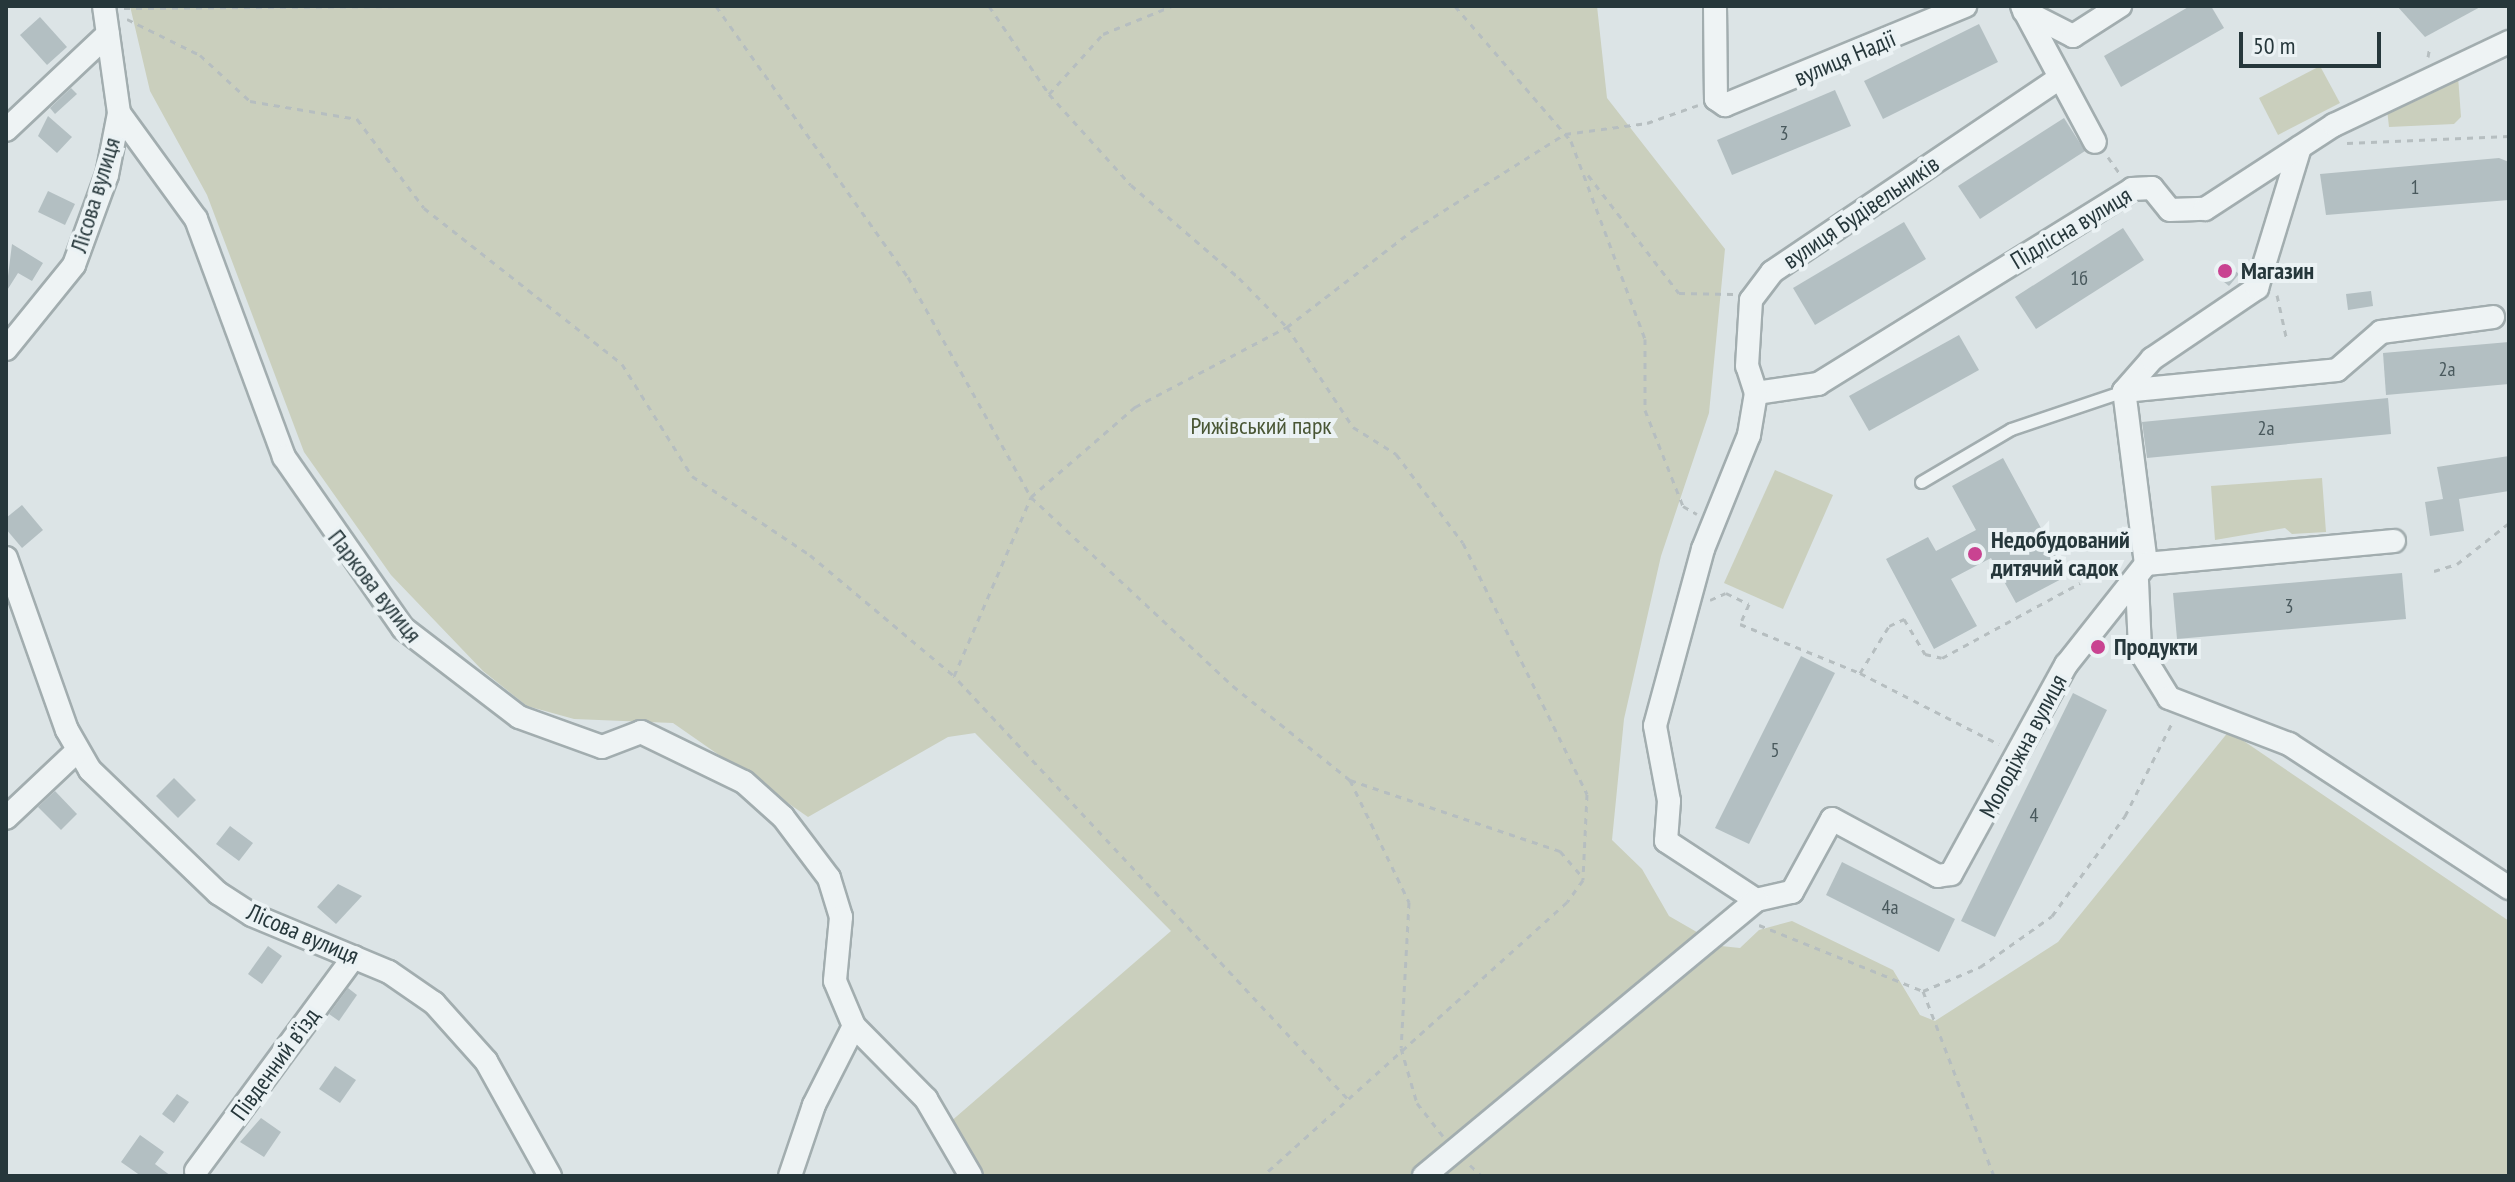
<!DOCTYPE html>
<html>
<head>
<meta charset="utf-8">
<style>
	body { margin:0 }
	#map { position:relative; width:2515px; height:1182px; overflow:hidden; background:#dce4e6; font-family:"PT Sans Narrow",sans-serif }
	div>[style] { position:absolute }
	[style*='--x'] { left:calc(var(--x)*1px); top:calc(var(--y)*1px); width:calc(var(--w)*1px); rotate:calc(var(--a)*1deg) }
	.green>* { inset:0; background:#cacfbd }
	.building>* { inset:0; background:#b3bfc2 }
	.path>* { height:3px; margin-top:-1.5px; transform-origin:0; background:repeating-linear-gradient(90deg,#b6bec0 0 6px,transparent 0 12px) }
	.roads { filter:drop-shadow(2px 0 #a2adaf) drop-shadow(-2px 0 #a2adaf) drop-shadow(0 2px #a2adaf) drop-shadow(0 -2px #a2adaf) }
	.lane>* { height:11px; margin:-5.5px; padding:0 5.5px; transform-origin:5.5px; border-radius:5.5px; background:#eef3f4 }
	.street>* { height:22px; margin:-11px; padding:0 11px; transform-origin:11px; border-radius:11px; background:#eef3f4 }
	.dots>* { width:22px; height:22px; translate:-50% -50%; box-sizing:border-box; border:4px solid #ebf2f4; border-radius:50% }
	span { translate:-50% -50%; white-space:nowrap; text-align:center; line-height:1.15; -webkit-text-stroke:8px #ebf2f4; paint-order:stroke }
	.number-label { font-size:20px; color:#49595d }
	.number-label span { -webkit-text-stroke-width:0 }
	.street-label { font-size:24px; color:#26373b }
	.poi-label { font-size:24px; color:#26373b; font-weight:700 }
	.left { translate:0 -50%; text-align:left }
	.park-label { font-size:24px; color:#495634 }
	.frame { position:absolute; inset:0; border:8px solid #26373b; pointer-events:none }
	.scale { position:absolute; left:2239px; top:32px; width:142px; height:36px; box-sizing:border-box; border:4px solid #26373b; border-top:0; padding-left:10px; font-size:24px; line-height:28px; white-space:nowrap; color:#26373b; -webkit-text-stroke:6px #ebf2f4; paint-order:stroke }
</style>
</head>
<body>
<div id="map">
	<div class="green">
		<i style="clip-path:polygon(130px 6px,1597px 6px,1607px 98px,1725px 249px,1709px 413px,1661px 556px,1624px 719px,1612px 840px,1642px 869px,1669px 916px,1721px 946px,1740px 948px,1759px 930px,1792px 921px,1893px 970px,1920px 1015px,1935px 1021px,2058px 942px,2229px 731px,2509px 921px,2509px 1176px,980px 1176px,949px 1123px,1171px 931px,975px 733px,948px 737px,808px 817px,673px 723px,574px 719px,527px 706px,483px 671px,391px 575px,304px 452px,207px 195px,150px 91px)"></i>
		<i style="clip-path:polygon(2320px 66px,2340px 103px,2278px 135px,2259px 98px)"></i>
		<i style="clip-path:polygon(2458px 76px,2461px 117px,2454px 124px,2389px 127px,2387px 109px)"></i>
		<i style="clip-path:polygon(1775px 470px,1833px 495px,1783px 609px,1724px 583px)"></i>
		<i style="clip-path:polygon(2322px 478px,2326px 532px,2292px 534px,2285px 528px,2215px 540px,2211px 486px)"></i>
	</div>
	<div class="building">
		<i style="clip-path:polygon(2190px 6px,2211px 6px,2224px 28px,2121px 87px,2104px 56px)"></i>
		<i style="clip-path:polygon(2397px 6px,2482px 6px,2425px 37px)"></i>
		<i style="clip-path:polygon(40px 17px,67px 47px,47px 65px,20px 35px)"></i>
		<i style="clip-path:polygon(1979px 24px,1998px 62px,1883px 119px,1864px 81px)"></i>
		<i style="clip-path:polygon(71px 88px,77px 94px,55px 114px,50px 108px)"></i>
		<i style="clip-path:polygon(1835px 90px,1851px 126px,1732px 175px,1717px 140px)"></i>
		<i style="clip-path:polygon(48px 116px,72px 137px,57px 153px,38px 136px)"></i>
		<i style="clip-path:polygon(2064px 118px,2085px 151px,1980px 219px,1958px 186px)"></i>
		<i style="clip-path:polygon(2499px 158px,2509px 162px,2509px 200px,2326px 215px,2320px 174px)"></i>
		<i style="clip-path:polygon(48px 191px,75px 204px,65px 225px,38px 212px)"></i>
		<i style="clip-path:polygon(1904px 222px,1926px 259px,1815px 325px,1793px 288px)"></i>
		<i style="clip-path:polygon(2123px 228px,2144px 260px,2036px 329px,2015px 297px)"></i>
		<i style="clip-path:polygon(12px 244px,43px 263px,32px 281px,18px 273px,6px 292px)"></i>
		<i style="clip-path:polygon(2224px 262px,2239px 274px,2229px 286px,2214px 274px)"></i>
		<i style="clip-path:polygon(2371px 291px,2373px 306px,2348px 310px,2346px 294px)"></i>
		<i style="clip-path:polygon(1959px 335px,1979px 370px,1869px 431px,1849px 396px)"></i>
		<i style="clip-path:polygon(2509px 342px,2509px 384px,2386px 395px,2383px 353px)"></i>
		<i style="clip-path:polygon(2388px 398px,2391px 434px,2147px 458px,2142px 422px)"></i>
		<i style="clip-path:polygon(2509px 456px,2509px 491px,2459px 499px,2464px 531px,2430px 536px,2425px 502px,2443px 499px,2437px 467px)"></i>
		<i style="clip-path:polygon(2003px 458px,2067px 576px,2016px 603px,1991px 558px,1951px 579px,1977px 626px,1934px 649px,1886px 559px,1928px 537px,1936px 551px,1976px 530px,1952px 486px)"></i>
		<i style="clip-path:polygon(22px 505px,43px 530px,22px 548px,6px 529px,6px 518px)"></i>
		<i style="clip-path:polygon(2402px 573px,2406px 619px,2177px 639px,2173px 593px)"></i>
		<i style="clip-path:polygon(1801px 656px,1835px 673px,1749px 844px,1715px 828px)"></i>
		<i style="clip-path:polygon(2073px 693px,2107px 710px,1995px 937px,1961px 921px)"></i>
		<i style="clip-path:polygon(174px 778px,196px 800px,178px 818px,156px 796px)"></i>
		<i style="clip-path:polygon(55px 791px,77px 814px,61px 830px,38px 807px)"></i>
		<i style="clip-path:polygon(230px 826px,253px 843px,239px 861px,216px 844px)"></i>
		<i style="clip-path:polygon(1842px 862px,1955px 919px,1939px 952px,1826px 895px)"></i>
		<i style="clip-path:polygon(338px 884px,362px 896px,336px 924px,317px 907px)"></i>
		<i style="clip-path:polygon(268px 946px,282px 956px,262px 984px,248px 974px)"></i>
		<i style="clip-path:polygon(348px 988px,357px 995px,339px 1021px,329px 1014px)"></i>
		<i style="clip-path:polygon(335px 1066px,356px 1080px,340px 1103px,319px 1089px)"></i>
		<i style="clip-path:polygon(177px 1094px,189px 1102px,174px 1123px,162px 1114px)"></i>
		<i style="clip-path:polygon(261px 1118px,281px 1132px,264px 1157px,240px 1142px)"></i>
		<i style="clip-path:polygon(140px 1135px,164px 1152px,155px 1164px,171px 1176px,141px 1176px,121px 1162px)"></i>
	</div>
	<div class="path">
		<i style="--x:716;--y:6;--w:332;--a:54.7"></i>
		<i style="--x:908;--y:277;--w:252;--a:60.8"></i>
		<i style="--x:1031;--y:497;--w:277;--a:43.1"></i>
		<i style="--x:1233;--y:686;--w:150;--a:38.8"></i>
		<i style="--x:1350;--y:780;--w:136;--a:64.2"></i>
		<i style="--x:1409;--y:902;--w:146;--a:93.1"></i>
		<i style="--x:1401;--y:1048;--w:57;--a:73.8"></i>
		<i style="--x:1417;--y:1103;--w:42;--a:51.8"></i>
		<i style="--x:989;--y:6;--w:107;--a:55.7"></i>
		<i style="--x:1049;--y:94;--w:122;--a:48"></i>
		<i style="--x:1131;--y:185;--w:143;--a:40.7"></i>
		<i style="--x:1239;--y:278;--w:69;--a:45.6"></i>
		<i style="--x:1287;--y:327;--w:120;--a:56.6"></i>
		<i style="--x:1353;--y:427;--w:51;--a:32.1"></i>
		<i style="--x:1396;--y:454;--w:111;--a:53"></i>
		<i style="--x:1463;--y:543;--w:280;--a:63.7"></i>
		<i style="--x:1587;--y:794;--w:86;--a:92.7"></i>
		<i style="--x:1583;--y:880;--w:27;--a:126"></i>
		<i style="--x:1567;--y:902;--w:409;--a:138"></i>
		<i style="--x:1455;--y:6;--w:178;--a:49.3"></i>
		<i style="--x:1571;--y:141;--w:211;--a:69.5"></i>
		<i style="--x:1645;--y:339;--w:71;--a:90"></i>
		<i style="--x:1645;--y:410;--w:103;--a:68.4"></i>
		<i style="--x:1683;--y:506;--w:16;--a:30"></i>
		<i style="--x:124;--y:8;--w:302;--a:-0.4"></i>
		<i style="--x:127;--y:19;--w:81;--a:26.3"></i>
		<i style="--x:200;--y:55;--w:68;--a:42.6"></i>
		<i style="--x:250;--y:101;--w:109;--a:9.5"></i>
		<i style="--x:357;--y:119;--w:111;--a:53"></i>
		<i style="--x:424;--y:208;--w:252;--a:38.2"></i>
		<i style="--x:622;--y:364;--w:132;--a:58"></i>
		<i style="--x:692;--y:476;--w:142;--a:33.8"></i>
		<i style="--x:810;--y:555;--w:188;--a:40"></i>
		<i style="--x:2428;--y:57;--w:11;--a:-80"></i>
		<i style="--x:1049;--y:94;--w:81;--a:-48"></i>
		<i style="--x:1103;--y:34;--w:74;--a:-22.1"></i>
		<i style="--x:2347;--y:143;--w:162;--a:-2.5"></i>
		<i style="--x:2108;--y:157;--w:21;--a:55"></i>
		<i style="--x:1588;--y:175;--w:149;--a:52.4"></i>
		<i style="--x:1679;--y:293;--w:54;--a:1.1"></i>
		<i style="--x:2277;--y:295;--w:47;--a:77.7"></i>
		<i style="--x:2434;--y:571;--w:24;--a:-17"></i>
		<i style="--x:2457;--y:564;--w:66;--a:-38.3"></i>
		<i style="--x:1710;--y:600;--w:17;--a:-24"></i>
		<i style="--x:1726;--y:593;--w:25;--a:26"></i>
		<i style="--x:1749;--y:604;--w:22;--a:114"></i>
		<i style="--x:1740;--y:624;--w:130;--a:22.2"></i>
		<i style="--x:1860;--y:673;--w:156;--a:27.1"></i>
		<i style="--x:1860;--y:673;--w:55;--a:-58.3"></i>
		<i style="--x:1889;--y:626;--w:17;--a:-25"></i>
		<i style="--x:1904;--y:619;--w:41;--a:59"></i>
		<i style="--x:1925;--y:654;--w:17;--a:13"></i>
		<i style="--x:1942;--y:658;--w:157;--a:-28.5"></i>
		<i style="--x:1350;--y:780;--w:222;--a:18.7"></i>
		<i style="--x:1560;--y:851;--w:33;--a:49"></i>
		<i style="--x:1759;--y:925;--w:177;--a:21.9"></i>
		<i style="--x:1923;--y:991;--w:62;--a:-22.8"></i>
		<i style="--x:1980;--y:967;--w:88;--a:-35.3"></i>
		<i style="--x:2052;--y:916;--w:124;--a:-53.9"></i>
		<i style="--x:2125;--y:816;--w:106;--a:-63.2"></i>
		<i style="--x:1923;--y:991;--w:198;--a:69"></i>
		<i style="--x:1347;--y:1098;--w:577;--a:-132.96"></i>
		<i style="--x:954;--y:676;--w:195;--a:-66.7"></i>
		<i style="--x:1031;--y:497;--w:138;--a:-40.9"></i>
		<i style="--x:1135;--y:407;--w:172;--a:-27.8"></i>
		<i style="--x:1287;--y:327;--w:159;--a:-37.6"></i>
		<i style="--x:1413;--y:230;--w:180;--a:-32.3"></i>
		<i style="--x:1565;--y:134;--w:83;--a:-7.6"></i>
		<i style="--x:1647;--y:123;--w:54;--a:-19.4"></i>
		<i style="--x:1470;--y:1165;--w:16;--a:43"></i>
	</div>
	<div class="roads">
		<div class="lane">
			<i style="--x:1921;--y:482;--w:104;--a:-30.5"></i>
			<i style="--x:2011;--y:429;--w:119;--a:-18.6"></i>
		</div>
		<div class="street">
			<i style="--x:104;--y:6;--w:108;--a:82"></i>
			<i style="--x:119;--y:113;--w:131;--a:54"></i>
			<i style="--x:196;--y:219;--w:254;--a:69.7"></i>
			<i style="--x:284;--y:457;--w:208;--a:55.2"></i>
			<i style="--x:403;--y:628;--w:146;--a:37.5"></i>
			<i style="--x:519;--y:717;--w:88;--a:19.9"></i>
			<i style="--x:602;--y:747;--w:42;--a:-21"></i>
			<i style="--x:641;--y:732;--w:114;--a:25.9"></i>
			<i style="--x:744;--y:782;--w:52;--a:41.9"></i>
			<i style="--x:783;--y:817;--w:76;--a:53"></i>
			<i style="--x:829;--y:878;--w:41;--a:72.9"></i>
			<i style="--x:841;--y:917;--w:64;--a:95.4"></i>
			<i style="--x:835;--y:981;--w:49;--a:67.1"></i>
			<i style="--x:854;--y:1026;--w:89;--a:116.9"></i>
			<i style="--x:814;--y:1105;--w:75;--a:108.7"></i>
			<i style="--x:1715;--y:6;--w:93;--a:89.4"></i>
			<i style="--x:1716;--y:99;--w:11;--a:34"></i>
			<i style="--x:1725;--y:105;--w:260;--a:-22.4"></i>
			<i style="--x:2022;--y:6;--w:154;--a:61.8"></i>
			<i style="--x:2024;--y:11;--w:55;--a:27"></i>
			<i style="--x:2073;--y:36;--w:56;--a:-32.6"></i>
			<i style="--x:6;--y:130;--w:140;--a:-43.3"></i>
			<i style="--x:6;--y:349;--w:108;--a:-51"></i>
			<i style="--x:74;--y:265;--w:96;--a:-69.9"></i>
			<i style="--x:107;--y:175;--w:63;--a:-79"></i>
			<i style="--x:2124;--y:391;--w:214;--a:-5.6"></i>
			<i style="--x:2337;--y:370;--w:58;--a:-40.8"></i>
			<i style="--x:2381;--y:332;--w:113;--a:-7.6"></i>
			<i style="--x:1756;--y:393;--w:43;--a:99.5"></i>
			<i style="--x:1749;--y:435;--w:123;--a:112"></i>
			<i style="--x:1703;--y:549;--w:183;--a:105.2"></i>
			<i style="--x:1655;--y:726;--w:76;--a:79.4"></i>
			<i style="--x:1669;--y:801;--w:40;--a:94.3"></i>
			<i style="--x:1666;--y:841;--w:108;--a:33.2"></i>
			<i style="--x:1756;--y:900;--w:37;--a:-13"></i>
			<i style="--x:1792;--y:892;--w:83;--a:-61.3"></i>
			<i style="--x:1832;--y:819;--w:120;--a:28.3"></i>
			<i style="--x:1938;--y:876;--w:13;--a:-9"></i>
			<i style="--x:1951;--y:874;--w:239;--a:-61.2"></i>
			<i style="--x:2066;--y:665;--w:129;--a:-51.6"></i>
			<i style="--x:2146;--y:564;--w:174;--a:-97.2"></i>
			<i style="--x:2124;--y:391;--w:43;--a:-48.8"></i>
			<i style="--x:2152;--y:359;--w:127;--a:-34.1"></i>
			<i style="--x:2257;--y:288;--w:147;--a:-73"></i>
			<i style="--x:1756;--y:393;--w:63;--a:-8.3"></i>
			<i style="--x:1818;--y:384;--w:370;--a:-31.8"></i>
			<i style="--x:2132;--y:189;--w:20;--a:-3"></i>
			<i style="--x:2152;--y:188;--w:28;--a:51"></i>
			<i style="--x:2170;--y:210;--w:35;--a:-2"></i>
			<i style="--x:2205;--y:209;--w:154;--a:-33.1"></i>
			<i style="--x:2334;--y:125;--w:194;--a:-25.4"></i>
			<i style="--x:1756;--y:393;--w:28;--a:-108"></i>
			<i style="--x:1747;--y:366;--w:66;--a:-86.5"></i>
			<i style="--x:1751;--y:300;--w:35;--a:-53"></i>
			<i style="--x:1772;--y:272;--w:345;--a:-34"></i>
			<i style="--x:6;--y:558;--w:182;--a:70.5"></i>
			<i style="--x:67;--y:730;--w:46;--a:60.1"></i>
			<i style="--x:90;--y:770;--w:178;--a:43.9"></i>
			<i style="--x:218;--y:893;--w:40;--a:32.9"></i>
			<i style="--x:252;--y:915;--w:148;--a:22.6"></i>
			<i style="--x:389;--y:972;--w:55;--a:34.6"></i>
			<i style="--x:434;--y:1003;--w:78;--a:48.1"></i>
			<i style="--x:486;--y:1061;--w:132;--a:60.9"></i>
			<i style="--x:2146;--y:564;--w:249;--a:-5.3"></i>
			<i style="--x:2137;--y:581;--w:70;--a:87.5"></i>
			<i style="--x:2140;--y:651;--w:55;--a:58.3"></i>
			<i style="--x:2169;--y:698;--w:129;--a:21"></i>
			<i style="--x:2289;--y:744;--w:263;--a:33.2"></i>
			<i style="--x:6;--y:818;--w:98;--a:-43.3"></i>
			<i style="--x:854;--y:1026;--w:103;--a:45.4"></i>
			<i style="--x:926;--y:1099;--w:89;--a:59.7"></i>
			<i style="--x:196;--y:1171;--w:266;--a:-53.6"></i>
			<i style="--x:1424;--y:1176;--w:432;--a:-39.7"></i>
		</div>
	</div>
	<div class="dots">
		<i style="left:2225px;top:271px;background:#c94391"></i>
		<i style="left:1975px;top:554px;background:#c94391"></i>
		<i style="left:2098px;top:647px;background:#c94391"></i>
	</div>
	<div class="number-label">
		<span style="left:1784px;top:133px">3</span>
		<span style="left:2415px;top:187px">1</span>
		<span style="left:2079px;top:278px">1б</span>
		<span style="left:2447px;top:369px">2а</span>
		<span style="left:2266px;top:428px">2а</span>
		<span style="left:2289px;top:606px">3</span>
		<span style="left:1775px;top:750px">5</span>
		<span style="left:2034px;top:815px">4</span>
		<span style="left:1890px;top:907px">4а</span>
	</div>
	<div class="street-label">
		<span style="left:1845px;top:58px;rotate:-23deg">вулиця Надії</span>
		<span style="left:95px;top:195px;rotate:-73deg">Лісова вулиця</span>
		<span style="left:1861px;top:212px;rotate:-34deg">вулиця Будівельників</span>
		<span style="left:2071px;top:228px;rotate:-31deg">Підлісна вулиця</span>
		<span style="left:375px;top:586px;rotate:52deg">Паркова вулиця</span>
		<span style="left:2023px;top:746px;rotate:-62deg">Молодіжна вулиця</span>
		<span style="left:303px;top:934px;rotate:23deg">Лісова вулиця</span>
		<span style="left:275px;top:1064px;rotate:-54deg">Південний в’їзд</span>
	</div>
	<div class="poi-label">
		<span class="left" style="left:2241px;top:271px">Магазин</span>
		<span class="left" style="left:1991px;top:554px">Недобудований<br>дитячий садок</span>
		<span class="left" style="left:2114px;top:647px">Продукти</span>
	</div>
	<div class="park-label">
		<span style="left:1261px;top:426px">Рижівський парк</span>
	</div>
	<div class="frame"></div>
	<div class="scale">50 m</div>
</div>
</body>
</html>
